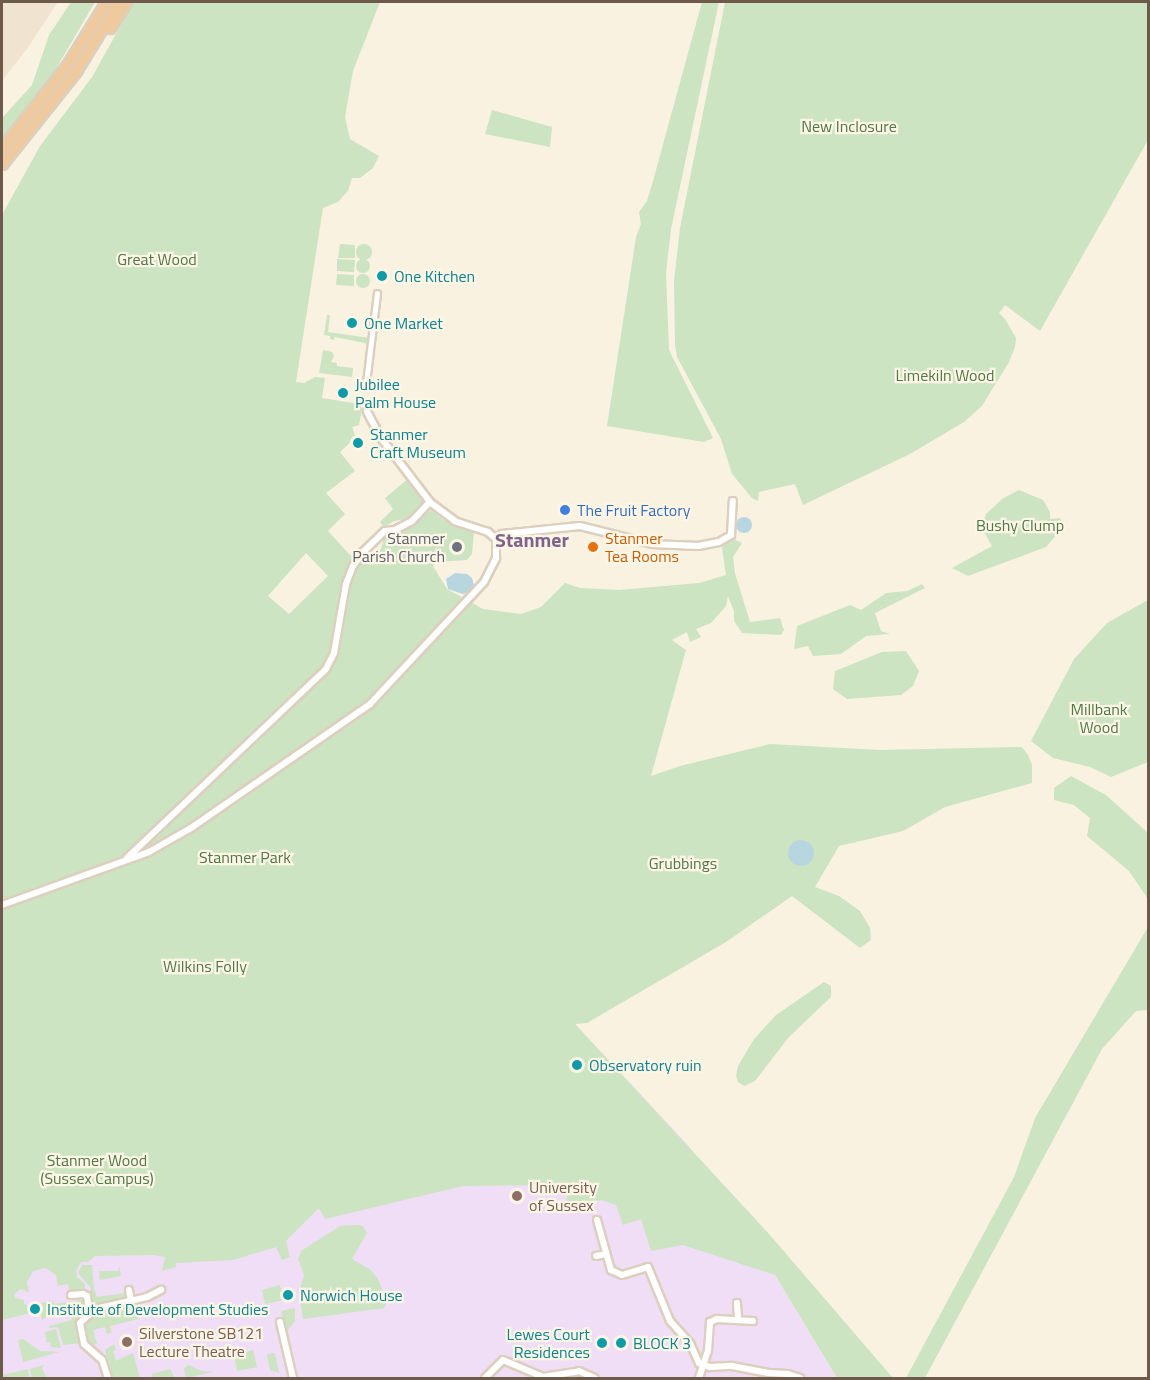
<!DOCTYPE html>
<html>
<head>
<meta charset="utf-8">
<style>
	body { margin:0 }
	#map { position:relative; width:1150px; height:1380px; overflow:hidden; background:#f9f2e1; font-family:"Titillium Web",sans-serif }
	div>[style] { position:absolute }
	[style*='--x'] { left:calc(var(--x)*1px); top:calc(var(--y)*1px); width:calc(var(--w)*1px); rotate:calc(var(--a)*1deg) }
	.residential>* { inset:0; background:#f0e4d0 }
	.education>* { inset:0; background:#efdef5 }
	.green>* { inset:0; background:#cce4c2 }
	.round { border-radius:50% }
	.water>* { inset:0; background:#b8d6e0 }
	.roads { filter:drop-shadow(2px 0 #dccfbe) drop-shadow(-2px 0 #dccfbe) drop-shadow(0 2px #dccfbe) drop-shadow(0 -2px #dccfbe) }
	.pedestrian>* { height:4.5px; margin:-2.25px; padding:0 2.25px; transform-origin:2.25px; border-radius:2.25px; background:#fff }
	.minor>* { height:6px; margin:-3px; padding:0 3px; transform-origin:3px; border-radius:3px; background:#fff }
	.trunk>* { height:9px; margin:-4.5px; padding:0 4.5px; transform-origin:4.5px; border-radius:4.5px; background:#efca9e }
	.dots>* { width:16px; height:16px; translate:-50% -50%; box-sizing:border-box; border:3px solid #fdf6e6; border-radius:50% }
	span { translate:-50% -50%; white-space:nowrap; text-align:center; line-height:1.15; -webkit-text-stroke:4.5px #fdf6e6; paint-order:stroke }
	.park-label { font-size:16px; color:#517847 }
	.culture-label { font-size:16px; color:#0d838f }
	.left { translate:0 -50%; text-align:left }
	.right { translate:-100% -50%; text-align:right }
	.shop-label { font-size:16px; color:#366cbe }
	.worship-label { font-size:16px; color:#5b616d }
	.food-label { font-size:16px; color:#c56008 }
	.education-label { font-size:16px; color:#785e54 }
	.quarter-label { font-size:20px; color:#80638a; font-weight:700 }
	.frame { position:absolute; inset:0; border:3px solid #6d5a4b; pointer-events:none }
</style>
</head>
<body>
<div id="map">
	<div class="residential">
		<i style="clip-path:polygon(2px 2px,58px 2px,27px 49px,2px 81px)"></i>
	</div>
	<div class="education">
		<i style="clip-path:polygon(575px 1024px,689px 1146px,775px 1275px,837px 1378px,2px 1378px,2px 1262px)"></i>
	</div>
	<div class="green">
		<i style="clip-path:polygon(71px 2px,95px 2px,46px 86px,2px 139px,2px 118px,32px 85px,49px 35px)"></i>
		<i style="clip-path:polygon(evenodd,134px 2px,380px 2px,353px 71px,345px 117px,350px 139px,379px 156px,373px 168px,360px 178px,352px 178px,348px 191px,338px 202px,323px 208px,296px 382px,304px 383px,315px 377px,325px 378px,322px 398px,360px 404px,362px 409px,359px 425px,352px 427px,356px 437px,340px 452px,355px 471px,326px 493px,345px 514px,328px 531px,350px 555px,355px 552px,364px 560px,370px 559px,381px 549px,384px 538px,409px 528px,431px 510px,443px 520px,474px 532px,472px 554px,467px 560px,436px 562px,433px 566px,447px 589px,483px 609px,521px 614px,541px 607px,565px 583px,580px 588px,619px 590px,699px 583px,726px 575px,722px 548px,729px 537px,742px 543px,733px 557px,735px 573px,750px 622px,780px 618px,784px 630px,781px 635px,742px 633px,734px 621px,734px 611px,728px 596px,726px 606px,711px 623px,696px 629px,701px 637px,690px 642px,687px 632px,672px 640px,686px 650px,651px 776px,680px 766px,770px 744px,880px 750px,1022px 747px,1028px 755px,1032px 765px,1032px 783px,945px 807px,903px 831px,839px 846px,815px 887px,839px 896px,860px 911px,870px 928px,871px 940px,860px 948px,792px 896px,726px 942px,587px 1023px,575px 1024px,769px 1234px,893px 1378px,837px 1378px,775px 1275px,683px 1245px,651px 1251px,641px 1219px,623px 1225px,616px 1205px,601px 1200px,566px 1208px,568px 1185px,463px 1186px,325px 1219px,319px 1208px,286px 1241px,290px 1257px,282px 1260px,276px 1247px,233px 1260px,176px 1263px,176px 1267px,162px 1271px,165px 1257px,155px 1255px,95px 1256px,88px 1262px,81px 1262px,76px 1271px,77px 1277px,85px 1284px,85px 1290px,70px 1292px,68px 1284px,58px 1286px,56px 1275px,45px 1268px,33px 1271px,27px 1282px,29px 1292px,21px 1289px,14px 1294px,15px 1298px,24px 1300px,24px 1304px,29px 1306px,31px 1313px,2px 1320px,2px 215px,40px 146px,92px 77px,134px 2px,306px 553px,328px 576px,289px 614px,268px 596px,306px 553px)"></i>
		<i style="clip-path:polygon(702px 2px,719px 2px,671px 229px,666px 273px,669px 350px,713px 438px,704px 442px,607px 426px,636px 237px,641px 224px,639px 212px,647px 201px,653px 181px)"></i>
		<i style="clip-path:polygon(725px 2px,1148px 2px,1148px 140px,1040px 331px,1005px 305px,999px 313px,1005px 319px,1016px 338px,1015px 347px,1009px 362px,982px 406px,964px 422px,910px 454px,803px 505px,795px 484px,759px 492px,758px 501px,752px 498px,732px 474px,721px 439px,677px 357px,675px 345px,674px 281px,680px 228px)"></i>
		<i style="clip-path:polygon(492px 110px,552px 127px,550px 147px,485px 134px)"></i>
		<i style="clip-path:polygon(340px 244px,355px 245px,355px 258px,338px 258px)"></i>
		<i class="round" style="left:356px;top:244px;width:16px;height:16px"></i>
		<i class="round" style="left:356px;top:259px;width:14px;height:14px"></i>
		<i style="clip-path:polygon(337px 259px,355px 260px,354px 272px,337px 271px)"></i>
		<i class="round" style="left:356px;top:274px;width:14px;height:14px"></i>
		<i style="clip-path:polygon(337px 274px,354px 275px,354px 286px,336px 285px)"></i>
		<i style="clip-path:polygon(327px 315px,330px 315px,328px 332px,370px 338px,369px 344px,335px 337px,334px 340px,330px 339px,330px 336px,324px 335px)"></i>
		<i style="clip-path:polygon(323px 350px,332px 352px,334px 356px,331px 362px,337px 363px,337px 366px,353px 368px,352px 377px,319px 373px)"></i>
		<i style="clip-path:polygon(409px 478px,424px 497px,422px 506px,411px 518px,394px 521px,384px 527px,380px 522px,393px 509px,385px 498px)"></i>
		<i style="clip-path:polygon(1019px 490px,1043px 500px,1050px 512px,1050px 519px,1060px 518px,1064px 526px,1046px 547px,968px 576px,952px 568px,992px 546px,982px 528px,986px 514px,1002px 499px)"></i>
		<i style="clip-path:polygon(922px 584px,925px 588px,875px 613px,881px 631px,890px 634px,866px 636px,841px 654px,813px 656px,808px 646px,794px 649px,797px 626px,850px 605px,861px 610px,886px 593px,907px 591px)"></i>
		<i style="clip-path:polygon(1148px 600px,1148px 762px,1111px 777px,1090px 767px,1053px 758px,1031px 741px,1074px 659px,1107px 623px)"></i>
		<i style="clip-path:polygon(906px 651px,919px 671px,913px 686px,901px 695px,847px 699px,833px 689px,835px 671px,882px 652px)"></i>
		<i style="clip-path:polygon(1071px 776px,1106px 795px,1148px 833px,1148px 899px,1129px 871px,1087px 836px,1090px 818px,1074px 805px,1054px 800px,1054px 788px)"></i>
		<i style="clip-path:polygon(1148px 927px,1148px 1010px,1136px 1011px,1102px 1049px,925px 1378px,906px 1378px,1014px 1177px,1035px 1118px)"></i>
		<i style="clip-path:polygon(824px 982px,831px 986px,831px 997px,788px 1038px,755px 1081px,744px 1086px,738px 1082px,736px 1076px,738px 1066px,754px 1039px,776px 1015px)"></i>
		<i style="clip-path:polygon(358px 1225px,363px 1226px,367px 1233px,352px 1259px,371px 1270px,378px 1279px,387px 1302px,384px 1308px,303px 1319px,299px 1293px,304px 1275px,298px 1259px,301px 1251px,340px 1226px)"></i>
		<i style="clip-path:polygon(82px 1265px,92px 1265px,94px 1288px,97px 1297px,126px 1293px,125px 1299px,92px 1305px,89px 1294px,91px 1288px,78px 1273px)"></i>
		<i style="clip-path:polygon(119px 1266px,121px 1276px,100px 1280px,99px 1271px,118px 1271px)"></i>
		<i style="clip-path:polygon(280px 1285px,284px 1300px,265px 1304px,262px 1290px)"></i>
		<i style="clip-path:polygon(81px 1300px,86px 1305px,86px 1314px,77px 1325px,81px 1343px,63px 1345px,58px 1327px,50px 1328px,49px 1326px,72px 1320px,70px 1311px,52px 1313px,42px 1320px,39px 1307px,41px 1303px,53px 1301px,54px 1304px)"></i>
		<i style="clip-path:polygon(134px 1305px,138px 1319px,110px 1326px,112px 1333px,107px 1334px,105px 1327px,93px 1330px,97px 1344px,89px 1345px,85px 1327px,95px 1316px)"></i>
		<i style="clip-path:polygon(295px 1308px,295px 1321px,286px 1332px,281px 1311px)"></i>
		<i style="clip-path:polygon(56px 1329px,61px 1348px,51px 1347px,50px 1342px,47px 1343px,45px 1332px)"></i>
		<i style="clip-path:polygon(23px 1339px,40px 1351px,59px 1352px,23px 1362px,18px 1340px)"></i>
		<i style="clip-path:polygon(114px 1344px,116px 1350px,113px 1351px,116px 1361px,133px 1353px,140px 1378px,113px 1378px,105px 1350px)"></i>
		<i style="clip-path:polygon(253px 1350px,257px 1367px,237px 1371px,234px 1355px)"></i>
		<i style="clip-path:polygon(275px 1353px,279px 1373px,270px 1370px,267px 1354px)"></i>
		<i style="clip-path:polygon(44px 1365px,42px 1369px,47px 1378px,32px 1378px,30px 1369px)"></i>
		<i style="clip-path:polygon(189px 1365px,201px 1371px,213px 1372px,186px 1378px,184px 1368px)"></i>
		<i style="clip-path:polygon(28px 1369px,29px 1376px,25px 1378px,2px 1378px,2px 1375px)"></i>
		<i style="clip-path:polygon(170px 1369px,175px 1378px,153px 1378px,152px 1374px)"></i>
	</div>
	<div class="water">
		<i class="round" style="left:736px;top:517px;width:16px;height:16px"></i>
		<i style="clip-path:polygon(455px 573px,467px 574px,472px 578px,474px 585px,470px 592px,463px 594px,448px 589px,446px 579px)"></i>
		<i class="round" style="left:788px;top:840px;width:26px;height:26px"></i>
	</div>
	<div class="roads">
		<div class="pedestrian">
			<i style="--x:366;--y:383;--w:90;--a:-83"></i>
		</div>
		<div class="minor">
			<i style="--x:496;--y:539;--w:8;--a:-40"></i>
			<i style="--x:502;--y:534;--w:78;--a:-5.9"></i>
			<i style="--x:580;--y:526;--w:74;--a:14"></i>
			<i style="--x:652;--y:544;--w:46;--a:2.5"></i>
			<i style="--x:698;--y:546;--w:21;--a:-11"></i>
			<i style="--x:719;--y:542;--w:14;--a:-30"></i>
			<i style="--x:731;--y:535;--w:34;--a:-87"></i>
			<i style="--x:127;--y:858;--w:274;--a:-43.5"></i>
			<i style="--x:326;--y:669;--w:18;--a:-63"></i>
			<i style="--x:334;--y:653;--w:70;--a:-80.1"></i>
			<i style="--x:346;--y:584;--w:19;--a:-69"></i>
			<i style="--x:353;--y:566;--w:17;--a:-54"></i>
			<i style="--x:363;--y:552;--w:30;--a:-44"></i>
			<i style="--x:385;--y:531;--w:10;--a:-6"></i>
			<i style="--x:395;--y:530;--w:19;--a:-28"></i>
			<i style="--x:412;--y:521;--w:26;--a:-47"></i>
			<i style="--x:2;--y:905;--w:156;--a:-19.8"></i>
			<i style="--x:149;--y:852;--w:48;--a:-29.7"></i>
			<i style="--x:191;--y:828;--w:218;--a:-34.7"></i>
			<i style="--x:370;--y:704;--w:167;--a:-46.9"></i>
			<i style="--x:484;--y:582;--w:27;--a:-63"></i>
			<i style="--x:496;--y:558;--w:19;--a:-90"></i>
			<i style="--x:496;--y:539;--w:11;--a:-139"></i>
			<i style="--x:488;--y:532;--w:35;--a:-162"></i>
			<i style="--x:455;--y:521;--w:31;--a:-143"></i>
			<i style="--x:430;--y:502;--w:81;--a:-127.4"></i>
			<i style="--x:381;--y:438;--w:30;--a:-118"></i>
			<i style="--x:597;--y:1220;--w:52;--a:74.4"></i>
			<i style="--x:611;--y:1270;--w:12;--a:24"></i>
			<i style="--x:622;--y:1275;--w:27;--a:-17"></i>
			<i style="--x:648;--y:1267;--w:58;--a:67.8"></i>
			<i style="--x:670;--y:1321;--w:30;--a:48"></i>
			<i style="--x:690;--y:1343;--w:22;--a:66"></i>
			<i style="--x:699;--y:1363;--w:12;--a:20"></i>
			<i style="--x:710;--y:1367;--w:22;--a:-3"></i>
			<i style="--x:732;--y:1366;--w:37;--a:11"></i>
			<i style="--x:768;--y:1373;--w:20;--a:3"></i>
			<i style="--x:788;--y:1374;--w:13;--a:18"></i>
			<i style="--x:596;--y:1256;--w:10;--a:-11"></i>
			<i style="--x:129;--y:1290;--w:11;--a:80"></i>
			<i style="--x:71;--y:1295;--w:12;--a:-5"></i>
			<i style="--x:83;--y:1294;--w:4;--a:27"></i>
			<i style="--x:87;--y:1296;--w:15;--a:82"></i>
			<i style="--x:737;--y:1303;--w:16;--a:86"></i>
			<i style="--x:280;--y:1322;--w:57;--a:76.9"></i>
			<i style="--x:108;--y:1378;--w:19;--a:-108"></i>
			<i style="--x:102;--y:1360;--w:24;--a:-138"></i>
			<i style="--x:84;--y:1344;--w:21;--a:-101"></i>
			<i style="--x:80;--y:1323;--w:21;--a:-43"></i>
			<i style="--x:95;--y:1309;--w:53;--a:-13"></i>
			<i style="--x:147;--y:1297;--w:16;--a:-27"></i>
			<i style="--x:485;--y:1378;--w:25;--a:-45"></i>
			<i style="--x:503;--y:1360;--w:43;--a:23"></i>
			<i style="--x:543;--y:1377;--w:36;--a:-9"></i>
			<i style="--x:579;--y:1371;--w:17;--a:24"></i>
			<i style="--x:699;--y:1378;--w:28;--a:-72"></i>
			<i style="--x:708;--y:1351;--w:29;--a:-86"></i>
			<i style="--x:710;--y:1322;--w:8;--a:-23"></i>
			<i style="--x:717;--y:1319;--w:36;--a:3"></i>
		</div>
		<div class="trunk">
			<i style="--x:110;--y:28;--w:31;--a:-58"></i>
			<i style="--x:2;--y:148;--w:105;--a:-51.9"></i>
			<i style="--x:67;--y:65;--w:74;--a:-58.2"></i>
			<i style="--x:2;--y:164;--w:119;--a:-51.5"></i>
			<i style="--x:76;--y:71;--w:81;--a:-58.7"></i>
		</div>
	</div>
	<div class="dots">
		<i style="left:382px;top:276px;background:#0f9aa8"></i>
		<i style="left:352px;top:323px;background:#0f9aa8"></i>
		<i style="left:343px;top:393px;background:#0f9aa8"></i>
		<i style="left:358px;top:443px;background:#0f9aa8"></i>
		<i style="left:565px;top:510px;background:#3f7fe0"></i>
		<i style="left:457px;top:547px;background:#6b7280"></i>
		<i style="left:593px;top:547px;background:#e8710a"></i>
		<i style="left:577px;top:1065px;background:#0f9aa8"></i>
		<i style="left:517px;top:1196px;background:#8d6e63"></i>
		<i style="left:288px;top:1295px;background:#0f9aa8"></i>
		<i style="left:35px;top:1309px;background:#0f9aa8"></i>
		<i style="left:127px;top:1342px;background:#8d6e63"></i>
		<i style="left:602px;top:1343px;background:#0f9aa8"></i>
		<i style="left:621px;top:1343px;background:#0f9aa8"></i>
	</div>
	<div class="park-label">
		<span style="left:849px;top:126px">New Inclosure</span>
		<span style="left:157px;top:259px">Great Wood</span>
		<span style="left:945px;top:375px">Limekiln Wood</span>
		<span style="left:1020px;top:525px">Bushy Clump</span>
		<span style="left:1099px;top:718px">Millbank<br>Wood</span>
		<span style="left:245px;top:857px">Stanmer Park</span>
		<span style="left:683px;top:863px">Grubbings</span>
		<span style="left:205px;top:966px">Wilkins Folly</span>
		<span style="left:97px;top:1169px">Stanmer Wood<br>(Sussex Campus)</span>
	</div>
	<div class="culture-label">
		<span class="left" style="left:394px;top:276px">One Kitchen</span>
		<span class="left" style="left:364px;top:323px">One Market</span>
		<span class="left" style="left:355px;top:393px">Jubilee<br>Palm House</span>
		<span class="left" style="left:370px;top:443px">Stanmer<br>Craft Museum</span>
		<span class="left" style="left:589px;top:1065px">Observatory ruin</span>
		<span class="left" style="left:300px;top:1295px">Norwich House</span>
		<span class="left" style="left:47px;top:1309px">Institute of Development Studies</span>
		<span class="right" style="left:590px;top:1343px">Lewes Court<br>Residences</span>
		<span class="left" style="left:633px;top:1343px">BLOCK 3</span>
	</div>
	<div class="shop-label">
		<span class="left" style="left:577px;top:510px">The Fruit Factory</span>
	</div>
	<div class="worship-label">
		<span class="right" style="left:445px;top:547px">Stanmer<br>Parish Church</span>
	</div>
	<div class="food-label">
		<span class="left" style="left:605px;top:547px">Stanmer<br>Tea Rooms</span>
	</div>
	<div class="education-label">
		<span class="left" style="left:529px;top:1196px">University<br>of Sussex</span>
		<span class="left" style="left:139px;top:1342px">Silverstone SB121<br>Lecture Theatre</span>
	</div>
	<div class="quarter-label">
		<span style="left:532px;top:539px">Stanmer</span>
	</div>
	<div class="frame"></div>
</div>
</body>
</html>
